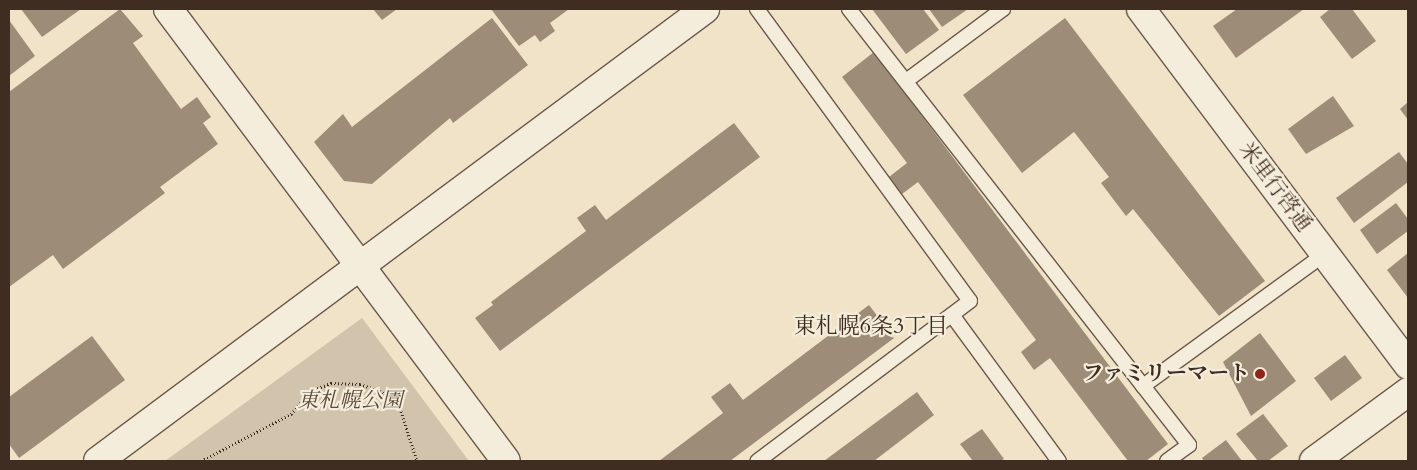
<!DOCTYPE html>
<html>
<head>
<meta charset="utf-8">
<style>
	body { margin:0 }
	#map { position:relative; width:1417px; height:470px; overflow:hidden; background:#f0e3c8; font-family:Cardo,"Noto Serif JP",serif }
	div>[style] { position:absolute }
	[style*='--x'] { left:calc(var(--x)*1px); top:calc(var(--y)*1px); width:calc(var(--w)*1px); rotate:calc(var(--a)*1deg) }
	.green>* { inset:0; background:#d2c4ac }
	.building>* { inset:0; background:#9c8c78 }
	.path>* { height:3px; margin-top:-1.5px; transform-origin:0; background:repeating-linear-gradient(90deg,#402d22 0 1px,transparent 0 3.5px) }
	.roads { filter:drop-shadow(1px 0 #6c5a4c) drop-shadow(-1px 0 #6c5a4c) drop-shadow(0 1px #6c5a4c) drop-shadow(0 -1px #6c5a4c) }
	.service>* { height:14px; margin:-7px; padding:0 7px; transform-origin:7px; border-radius:7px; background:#f5eddb }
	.minor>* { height:28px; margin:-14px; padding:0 14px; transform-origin:14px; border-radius:14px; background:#f5eddb }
	.tertiary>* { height:28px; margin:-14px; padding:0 14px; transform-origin:14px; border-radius:14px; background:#f5eddb }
	.dots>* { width:14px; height:14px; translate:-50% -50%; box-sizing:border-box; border:2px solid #f5eddb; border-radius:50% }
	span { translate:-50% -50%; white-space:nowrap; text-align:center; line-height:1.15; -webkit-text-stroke:4.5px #f5eddb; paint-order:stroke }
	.street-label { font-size:21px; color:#402d22 }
	.poi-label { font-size:21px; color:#402d22; font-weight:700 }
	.right { translate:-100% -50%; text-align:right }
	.park-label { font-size:21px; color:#5d4b3e; font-style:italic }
	.neighbourhood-label { font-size:22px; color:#402d22 }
	.frame { position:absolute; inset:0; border:10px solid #402d22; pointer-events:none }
</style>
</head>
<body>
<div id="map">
	<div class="green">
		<i style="clip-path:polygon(362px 318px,469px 461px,165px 461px)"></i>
	</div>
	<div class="building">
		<i style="clip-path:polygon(21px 9px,81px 9px,42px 37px)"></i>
		<i style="clip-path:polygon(120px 9px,143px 36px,133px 43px,181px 109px,197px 97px,211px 117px,203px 123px,218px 144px,160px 187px,165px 193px,63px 269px,53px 255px,9px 287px,9px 92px)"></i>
		<i style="clip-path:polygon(373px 9px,397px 9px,382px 20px)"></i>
		<i style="clip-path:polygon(491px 9px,569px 9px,550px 23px,555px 31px,540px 42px,535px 35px,519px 46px)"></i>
		<i style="clip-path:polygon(872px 9px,923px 9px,939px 30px,906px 54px)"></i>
		<i style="clip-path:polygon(929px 9px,968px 9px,942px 27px)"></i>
		<i style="clip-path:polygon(1237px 9px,1304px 9px,1236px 58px,1213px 26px)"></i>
		<i style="clip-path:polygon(1330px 9px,1352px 9px,1376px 41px,1352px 59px,1320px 17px)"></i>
		<i style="clip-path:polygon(492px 18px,528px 65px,453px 123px,450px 118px,372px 184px,344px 181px,314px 142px,343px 114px,352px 127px)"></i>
		<i style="clip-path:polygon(1065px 18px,1265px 281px,1219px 316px,1133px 209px,1126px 216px,1101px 183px,1109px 177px,1074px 132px,1022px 173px,963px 95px)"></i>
		<i style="clip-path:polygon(9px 20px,35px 56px,9px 76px)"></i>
		<i style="clip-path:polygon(874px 52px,1168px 444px,1146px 461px,1128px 461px,1050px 358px,1034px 370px,1021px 352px,1036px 340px,918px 182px,902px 194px,889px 177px,907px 163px,842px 77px)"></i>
		<i style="clip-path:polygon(1333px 96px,1354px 126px,1306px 154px,1288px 129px)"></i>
		<i style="clip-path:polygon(1408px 102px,1408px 120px,1400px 109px)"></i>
		<i style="clip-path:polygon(734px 123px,760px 157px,500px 351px,475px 318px,493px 305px,491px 302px,586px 231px,577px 218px,595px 205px,606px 220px)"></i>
		<i style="clip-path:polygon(1399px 152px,1408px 164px,1408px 182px,1354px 223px,1336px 198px)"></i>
		<i style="clip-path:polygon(1396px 203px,1408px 219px,1408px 231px,1377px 254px,1360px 230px)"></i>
		<i style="clip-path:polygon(1408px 253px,1408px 298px,1387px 270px)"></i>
		<i style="clip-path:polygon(869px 305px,894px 338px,730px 461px,659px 461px,723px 413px,711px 397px,730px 383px,743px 400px)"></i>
		<i style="clip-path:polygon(1260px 333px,1296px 381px,1251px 416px,1223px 362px)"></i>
		<i style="clip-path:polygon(92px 336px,125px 380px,19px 458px,9px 444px,9px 397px)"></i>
		<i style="clip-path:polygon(1345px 355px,1362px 378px,1331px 401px,1314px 378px)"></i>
		<i style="clip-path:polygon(917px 392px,934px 415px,874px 461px,824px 461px)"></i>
		<i style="clip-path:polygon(1263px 414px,1288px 446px,1268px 461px,1258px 461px,1236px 434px)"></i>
		<i style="clip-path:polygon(982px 429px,1004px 459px,1000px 461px,973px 461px,960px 444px)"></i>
		<i style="clip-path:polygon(1226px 440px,1242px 461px,1204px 461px,1202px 458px)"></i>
	</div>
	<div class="path">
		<i style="--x:201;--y:461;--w:102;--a:-27.6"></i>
		<i style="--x:291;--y:414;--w:30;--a:-49"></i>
		<i style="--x:311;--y:391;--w:22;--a:-22"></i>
		<i style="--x:331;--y:383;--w:29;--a:2"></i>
		<i style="--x:360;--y:384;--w:24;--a:19"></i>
		<i style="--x:383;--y:392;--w:23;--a:43"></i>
		<i style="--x:400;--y:408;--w:56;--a:72.2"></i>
	</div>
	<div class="roads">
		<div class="service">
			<i style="--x:757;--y:9;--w:361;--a:53.9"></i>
			<i style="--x:970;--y:301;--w:266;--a:143"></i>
			<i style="--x:849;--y:9;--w:553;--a:52.05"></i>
			<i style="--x:1189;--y:445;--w:27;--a:144"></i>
			<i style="--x:906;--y:81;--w:121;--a:-36.6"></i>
			<i style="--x:952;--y:315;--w:181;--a:53.8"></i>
			<i style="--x:1143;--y:386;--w:225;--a:-36"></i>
		</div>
		<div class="minor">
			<i style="--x:168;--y:9;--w:564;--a:53.21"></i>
			<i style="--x:1314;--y:461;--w:117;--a:-36.3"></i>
		</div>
		<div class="tertiary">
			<i style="--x:1141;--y:9;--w:445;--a:53.1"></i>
			<i style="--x:98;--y:461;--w:757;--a:-36.67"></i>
		</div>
	</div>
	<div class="dots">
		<i style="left:1260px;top:374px;background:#8f2418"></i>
	</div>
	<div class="street-label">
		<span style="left:1275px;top:187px;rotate:53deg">米里行啓通</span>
	</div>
	<div class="poi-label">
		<span class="right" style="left:1250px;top:374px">ファミリーマート</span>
	</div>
	<div class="park-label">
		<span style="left:350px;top:401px">東札幌公園</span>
	</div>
	<div class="neighbourhood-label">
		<span style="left:871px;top:327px">東札幌6条3丁目</span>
	</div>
	<div class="frame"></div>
</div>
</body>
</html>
